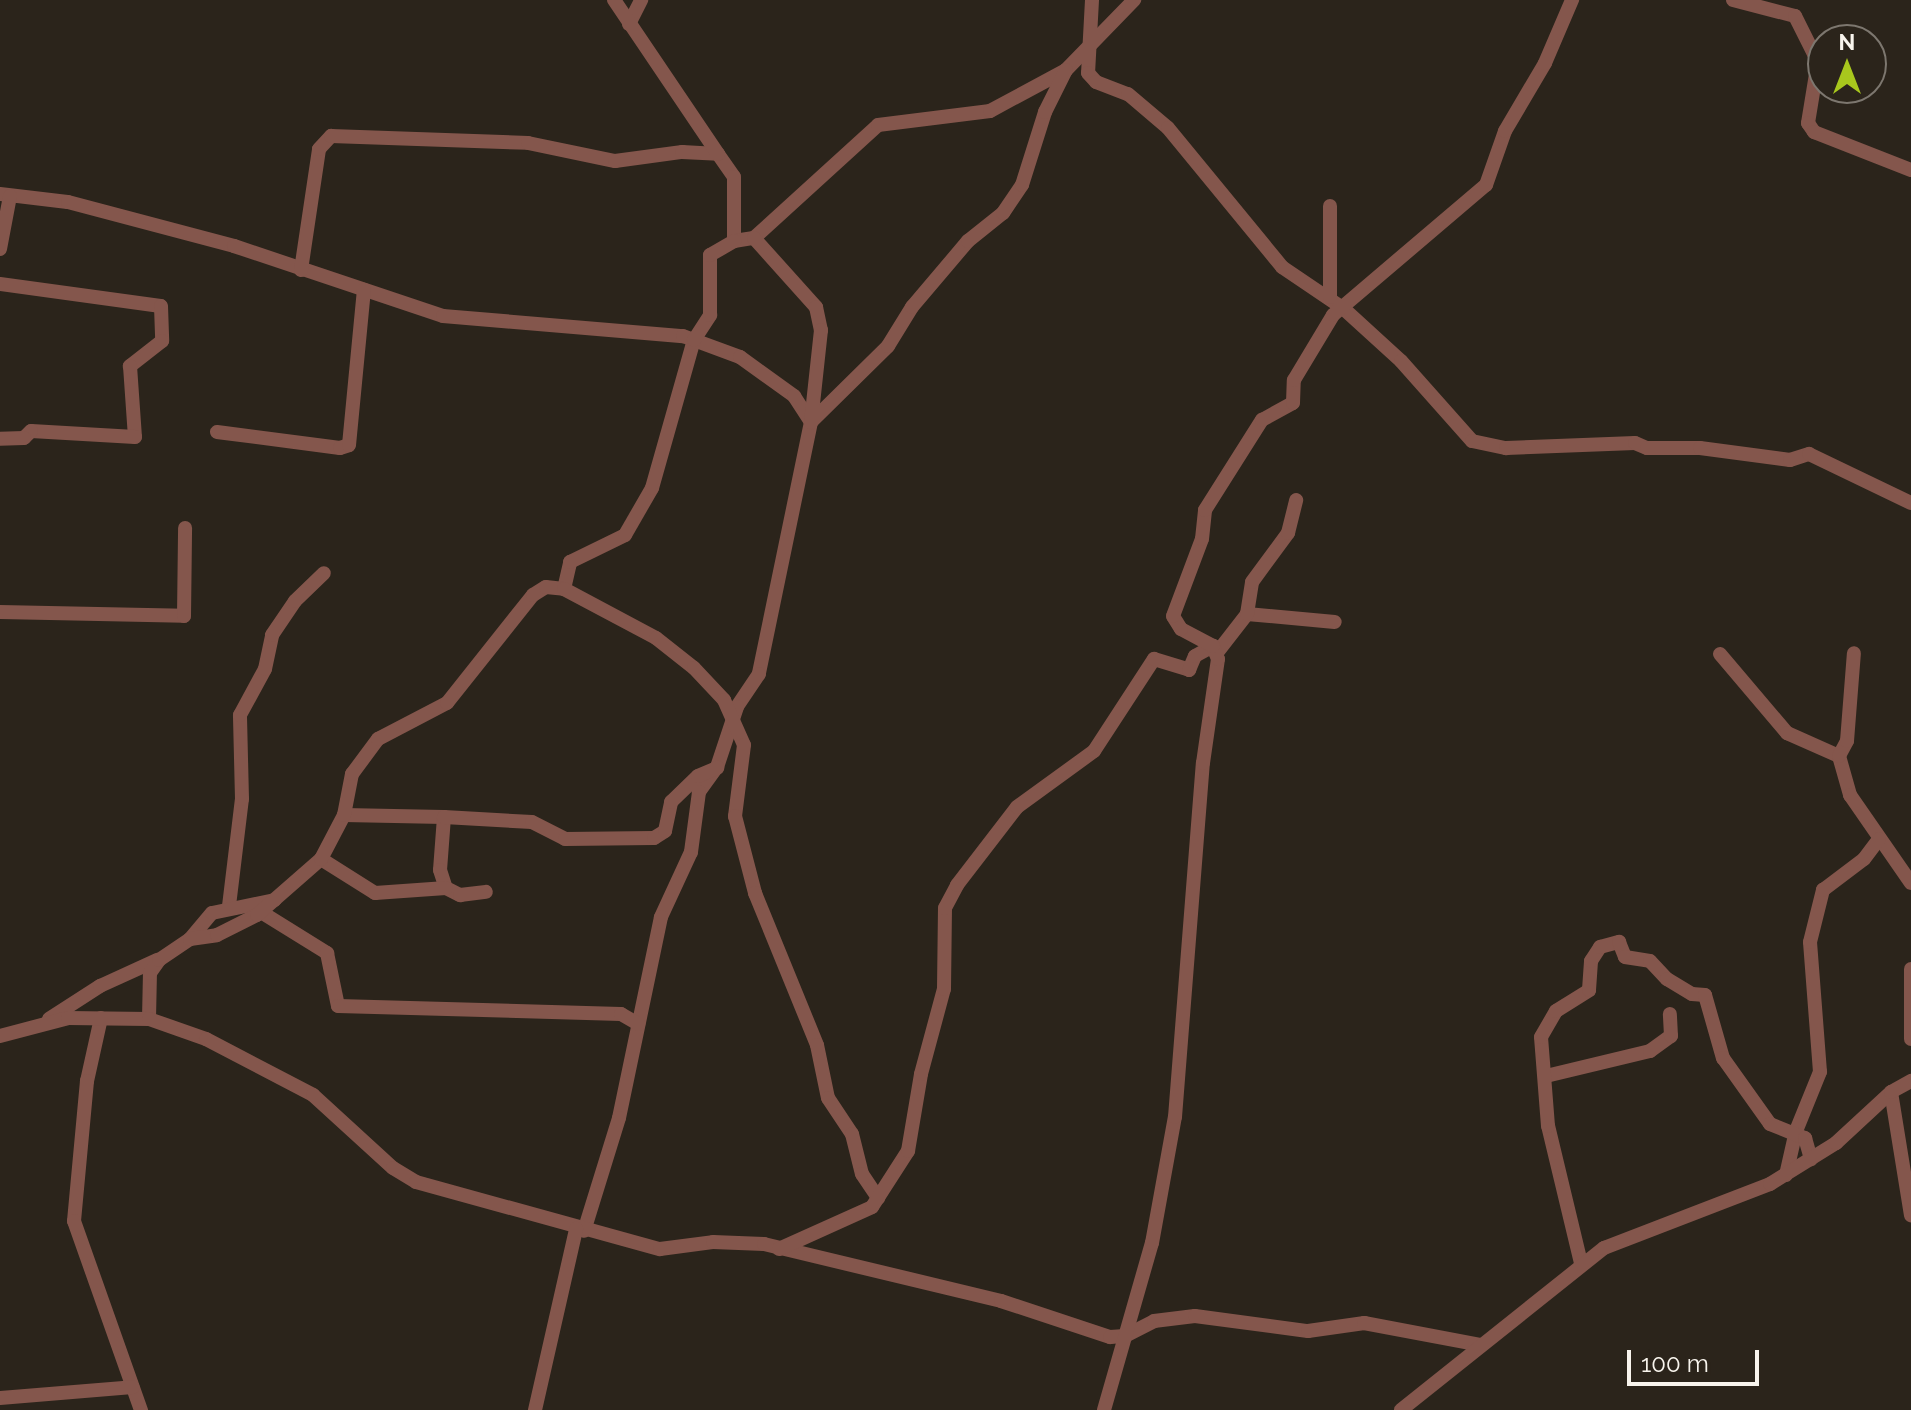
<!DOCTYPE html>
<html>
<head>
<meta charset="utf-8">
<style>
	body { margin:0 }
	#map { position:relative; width:1911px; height:1410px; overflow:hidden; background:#2b241b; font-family:Raleway,sans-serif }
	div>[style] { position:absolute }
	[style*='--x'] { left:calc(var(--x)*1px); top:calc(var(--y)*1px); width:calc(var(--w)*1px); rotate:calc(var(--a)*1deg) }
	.minor>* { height:14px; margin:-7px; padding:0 7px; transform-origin:7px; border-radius:7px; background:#84564c }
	span { translate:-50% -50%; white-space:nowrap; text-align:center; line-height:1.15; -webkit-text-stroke:6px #2b241b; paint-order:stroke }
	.north { position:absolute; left:1807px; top:24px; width:80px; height:80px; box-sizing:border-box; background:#2b241b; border:2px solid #7d776f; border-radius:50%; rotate:0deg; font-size:22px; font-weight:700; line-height:32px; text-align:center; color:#f8f4ed }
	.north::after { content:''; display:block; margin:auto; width:28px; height:36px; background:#a8c71d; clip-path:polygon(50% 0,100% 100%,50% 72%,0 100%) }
	.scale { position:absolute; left:1627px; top:1350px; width:132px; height:36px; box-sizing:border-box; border:4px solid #f8f4ed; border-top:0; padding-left:10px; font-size:24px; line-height:28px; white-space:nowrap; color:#f8f4ed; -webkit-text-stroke:6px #2b241b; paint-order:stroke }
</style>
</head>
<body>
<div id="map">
	<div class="minor">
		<i style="--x:1092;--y:0;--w:73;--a:93.1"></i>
		<i style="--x:1088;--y:73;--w:12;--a:48"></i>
		<i style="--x:1096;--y:82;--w:34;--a:21"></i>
		<i style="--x:1128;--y:94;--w:52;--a:40.4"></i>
		<i style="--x:1168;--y:128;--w:180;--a:50.6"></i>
		<i style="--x:1282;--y:267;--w:75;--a:34.1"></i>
		<i style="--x:1344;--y:309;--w:77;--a:42.4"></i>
		<i style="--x:1401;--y:361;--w:107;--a:48.4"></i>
		<i style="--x:1472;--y:441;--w:35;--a:12"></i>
		<i style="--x:1506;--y:448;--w:129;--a:-2.2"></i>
		<i style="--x:1635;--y:443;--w:13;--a:23"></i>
		<i style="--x:1647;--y:448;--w:53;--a:0"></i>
		<i style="--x:1700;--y:448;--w:91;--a:7.6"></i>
		<i style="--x:1790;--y:460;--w:20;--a:-18"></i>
		<i style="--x:1809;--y:454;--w:113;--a:25.7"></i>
		<i style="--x:1733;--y:0;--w:64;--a:14.5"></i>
		<i style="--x:1795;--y:16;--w:51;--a:63.4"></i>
		<i style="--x:1818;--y:62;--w:62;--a:99.3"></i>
		<i style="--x:1808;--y:123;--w:11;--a:56"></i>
		<i style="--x:1814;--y:132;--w:104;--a:21.4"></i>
		<i style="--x:629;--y:24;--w:27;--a:-63"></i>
		<i style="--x:718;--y:154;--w:28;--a:55"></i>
		<i style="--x:734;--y:177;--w:64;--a:90"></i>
		<i style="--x:734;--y:241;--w:20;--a:-9"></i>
		<i style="--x:754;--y:238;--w:168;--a:-42.3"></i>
		<i style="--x:878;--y:125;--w:113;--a:-7.1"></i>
		<i style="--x:990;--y:111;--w:86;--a:-28.3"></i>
		<i style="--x:1066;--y:70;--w:98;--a:-45.8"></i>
		<i style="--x:0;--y:194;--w:68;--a:6.7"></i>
		<i style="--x:68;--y:202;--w:172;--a:14.8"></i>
		<i style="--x:234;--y:246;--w:220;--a:18.5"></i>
		<i style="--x:443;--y:316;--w:241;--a:4.8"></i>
		<i style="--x:683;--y:336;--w:61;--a:20.2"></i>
		<i style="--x:740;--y:357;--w:67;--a:35.8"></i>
		<i style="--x:794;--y:396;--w:31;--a:57"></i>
		<i style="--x:811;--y:422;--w:257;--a:101.7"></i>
		<i style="--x:759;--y:674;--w:40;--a:124"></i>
		<i style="--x:737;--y:707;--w:63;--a:108.4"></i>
		<i style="--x:717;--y:767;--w:31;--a:126"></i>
		<i style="--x:699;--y:792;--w:61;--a:97.6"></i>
		<i style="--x:691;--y:852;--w:72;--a:114.8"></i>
		<i style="--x:661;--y:917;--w:205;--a:101.8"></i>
		<i style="--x:619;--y:1118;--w:118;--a:107.2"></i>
		<i style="--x:754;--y:238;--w:93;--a:48.1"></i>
		<i style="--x:816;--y:307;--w:24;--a:78"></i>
		<i style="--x:821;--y:330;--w:93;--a:96.2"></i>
		<i style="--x:0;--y:249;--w:54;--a:-79.3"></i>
		<i style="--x:301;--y:270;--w:122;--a:-81.5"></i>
		<i style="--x:319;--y:149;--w:18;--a:-47"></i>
		<i style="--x:331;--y:136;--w:197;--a:2"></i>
		<i style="--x:528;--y:143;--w:89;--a:11.7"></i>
		<i style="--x:615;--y:161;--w:68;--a:-7.7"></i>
		<i style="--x:682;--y:152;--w:36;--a:3"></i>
		<i style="--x:718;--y:154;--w:186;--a:-124"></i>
		<i style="--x:0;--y:284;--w:162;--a:7.8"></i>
		<i style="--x:161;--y:306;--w:35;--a:88"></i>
		<i style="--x:162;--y:341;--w:41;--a:142"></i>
		<i style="--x:130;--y:366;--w:71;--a:86"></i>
		<i style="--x:135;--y:437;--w:104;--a:-176.7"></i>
		<i style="--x:31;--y:431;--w:10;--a:135"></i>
		<i style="--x:24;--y:438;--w:24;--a:178"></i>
		<i style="--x:1330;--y:297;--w:91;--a:-90"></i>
		<i style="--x:811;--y:422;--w:108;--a:-44.6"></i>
		<i style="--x:888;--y:346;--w:46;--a:-58.4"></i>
		<i style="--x:912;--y:307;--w:87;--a:-49.7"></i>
		<i style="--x:968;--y:241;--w:45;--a:-38.7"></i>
		<i style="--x:1003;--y:213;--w:34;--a:-56"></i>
		<i style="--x:1022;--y:185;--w:77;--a:-72.5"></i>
		<i style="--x:1045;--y:112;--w:47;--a:-63.4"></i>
		<i style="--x:217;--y:432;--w:124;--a:7.4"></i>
		<i style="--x:340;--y:448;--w:9;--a:-18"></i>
		<i style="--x:349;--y:445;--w:156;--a:-84.5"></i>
		<i style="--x:564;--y:589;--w:28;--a:-77"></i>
		<i style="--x:570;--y:562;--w:61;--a:-26.1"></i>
		<i style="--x:625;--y:535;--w:54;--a:-60.1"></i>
		<i style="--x:652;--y:488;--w:154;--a:-74.2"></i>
		<i style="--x:694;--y:340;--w:30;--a:-57"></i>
		<i style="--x:710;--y:315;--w:60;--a:-90"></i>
		<i style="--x:710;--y:255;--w:28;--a:-30"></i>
		<i style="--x:0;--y:612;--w:184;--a:1.2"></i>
		<i style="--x:184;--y:616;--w:88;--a:-89.3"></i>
		<i style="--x:1247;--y:614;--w:88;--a:5.2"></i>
		<i style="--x:1216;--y:654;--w:51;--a:-52.2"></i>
		<i style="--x:1247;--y:614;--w:32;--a:-81"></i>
		<i style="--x:1252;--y:582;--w:61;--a:-53.7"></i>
		<i style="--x:1288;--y:533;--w:34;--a:-76"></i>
		<i style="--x:1720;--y:654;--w:104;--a:49.7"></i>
		<i style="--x:1787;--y:733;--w:57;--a:23.9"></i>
		<i style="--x:1839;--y:756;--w:41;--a:74.2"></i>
		<i style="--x:1850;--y:795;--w:107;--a:55.3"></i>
		<i style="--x:1839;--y:756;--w:17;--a:-62"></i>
		<i style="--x:1847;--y:741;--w:88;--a:-85.5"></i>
		<i style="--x:344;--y:815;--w:100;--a:1.1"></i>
		<i style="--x:444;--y:817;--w:53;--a:94.3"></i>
		<i style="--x:440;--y:870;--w:19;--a:72"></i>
		<i style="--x:446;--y:888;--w:16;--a:27"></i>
		<i style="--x:460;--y:895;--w:26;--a:-7"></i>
		<i style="--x:444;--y:817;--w:88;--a:3.3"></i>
		<i style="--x:532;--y:822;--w:37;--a:27"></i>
		<i style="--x:565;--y:839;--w:89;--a:-0.6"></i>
		<i style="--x:654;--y:838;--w:13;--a:-32"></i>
		<i style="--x:665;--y:831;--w:30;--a:-78"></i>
		<i style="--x:671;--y:802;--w:37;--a:-44"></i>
		<i style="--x:698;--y:776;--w:21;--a:-23"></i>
		<i style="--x:321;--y:859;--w:64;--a:32.2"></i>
		<i style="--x:375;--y:893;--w:71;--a:-4"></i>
		<i style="--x:229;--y:906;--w:108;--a:-83.1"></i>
		<i style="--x:242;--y:799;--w:84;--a:-91.4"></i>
		<i style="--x:240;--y:715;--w:52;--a:-61.5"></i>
		<i style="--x:265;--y:669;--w:35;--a:-78"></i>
		<i style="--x:272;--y:635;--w:41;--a:-55.9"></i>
		<i style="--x:295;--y:601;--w:40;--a:-44"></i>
		<i style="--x:261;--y:912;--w:78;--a:31.8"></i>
		<i style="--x:327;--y:953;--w:54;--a:78.3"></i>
		<i style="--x:338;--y:1006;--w:283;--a:1.6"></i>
		<i style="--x:621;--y:1014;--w:20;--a:30"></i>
		<i style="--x:190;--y:939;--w:34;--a:-50"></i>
		<i style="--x:212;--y:913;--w:64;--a:-11.7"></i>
		<i style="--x:1911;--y:969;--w:70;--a:90"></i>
		<i style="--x:101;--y:1018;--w:65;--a:102.5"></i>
		<i style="--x:87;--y:1081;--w:141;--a:95.3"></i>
		<i style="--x:74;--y:1221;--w:201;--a:70.5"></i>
		<i style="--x:49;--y:1019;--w:61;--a:-32.9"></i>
		<i style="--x:100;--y:986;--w:63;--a:-24.5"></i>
		<i style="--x:149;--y:1019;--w:46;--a:-88.8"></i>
		<i style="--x:150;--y:973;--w:16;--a:-55"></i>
		<i style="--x:159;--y:960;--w:37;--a:-34"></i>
		<i style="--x:190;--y:939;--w:27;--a:-8"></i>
		<i style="--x:217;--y:935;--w:45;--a:-26.6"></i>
		<i style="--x:257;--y:915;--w:85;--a:-41.2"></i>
		<i style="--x:321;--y:859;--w:50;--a:-62.4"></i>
		<i style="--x:344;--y:815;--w:42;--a:-79"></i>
		<i style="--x:352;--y:774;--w:44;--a:-53.4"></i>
		<i style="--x:378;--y:739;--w:78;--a:-27.6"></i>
		<i style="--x:447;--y:703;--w:138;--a:-51.5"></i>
		<i style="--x:533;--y:595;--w:15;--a:-32"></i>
		<i style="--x:546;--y:587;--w:18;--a:6"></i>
		<i style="--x:564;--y:589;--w:104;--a:28"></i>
		<i style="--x:656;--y:638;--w:48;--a:38.3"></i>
		<i style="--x:694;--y:668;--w:44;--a:46.8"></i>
		<i style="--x:724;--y:700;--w:49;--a:66"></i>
		<i style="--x:744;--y:745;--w:72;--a:97.2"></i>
		<i style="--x:735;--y:816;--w:80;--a:75.4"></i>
		<i style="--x:755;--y:893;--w:164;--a:67.8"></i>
		<i style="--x:817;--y:1045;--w:54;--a:78.3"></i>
		<i style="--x:828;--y:1098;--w:43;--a:56.3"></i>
		<i style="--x:852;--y:1134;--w:41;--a:76"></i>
		<i style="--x:862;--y:1174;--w:29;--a:56"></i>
		<i style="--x:0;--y:1036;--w:70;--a:-14.8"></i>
		<i style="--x:68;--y:1018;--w:81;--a:0.7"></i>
		<i style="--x:149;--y:1019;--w:60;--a:19.3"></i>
		<i style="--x:206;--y:1039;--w:121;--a:27.6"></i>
		<i style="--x:313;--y:1095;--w:108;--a:42.4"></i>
		<i style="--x:393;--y:1168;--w:27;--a:31"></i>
		<i style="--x:416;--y:1182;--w:253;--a:15.4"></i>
		<i style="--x:660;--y:1249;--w:53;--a:-7.5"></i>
		<i style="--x:713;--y:1242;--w:51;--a:2.2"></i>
		<i style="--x:764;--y:1244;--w:244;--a:13.5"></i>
		<i style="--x:1001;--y:1301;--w:115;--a:18.3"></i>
		<i style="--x:1110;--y:1337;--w:15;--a:-4"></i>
		<i style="--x:1125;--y:1336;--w:33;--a:-27"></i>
		<i style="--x:1154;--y:1321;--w:41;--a:-7"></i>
		<i style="--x:1195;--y:1316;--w:114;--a:7.6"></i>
		<i style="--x:1308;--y:1331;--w:57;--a:-8.1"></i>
		<i style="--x:1364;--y:1323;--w:118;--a:10.7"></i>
		<i style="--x:1546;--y:1076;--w:107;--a:-13.5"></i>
		<i style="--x:1650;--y:1051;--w:26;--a:-36"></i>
		<i style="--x:1671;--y:1036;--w:22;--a:-93"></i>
		<i style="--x:1891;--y:1092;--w:125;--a:80.8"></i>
		<i style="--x:1786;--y:1175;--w:45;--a:-77.2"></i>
		<i style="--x:1796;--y:1131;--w:64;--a:-67.9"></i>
		<i style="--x:1820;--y:1072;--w:130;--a:-94.4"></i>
		<i style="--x:1810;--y:942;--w:54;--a:-76"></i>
		<i style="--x:1823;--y:890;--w:51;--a:-37.1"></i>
		<i style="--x:1864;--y:859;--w:25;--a:-53"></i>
		<i style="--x:779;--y:1249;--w:102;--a:-24.3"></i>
		<i style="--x:872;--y:1207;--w:67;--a:-57.3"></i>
		<i style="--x:908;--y:1151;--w:78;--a:-80.4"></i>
		<i style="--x:921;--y:1074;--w:88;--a:-74.9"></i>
		<i style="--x:944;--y:989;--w:81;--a:-89.3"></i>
		<i style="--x:945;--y:908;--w:26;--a:-62"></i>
		<i style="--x:957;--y:885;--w:98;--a:-52.4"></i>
		<i style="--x:1017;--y:807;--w:95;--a:-36"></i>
		<i style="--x:1094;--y:751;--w:110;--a:-56.9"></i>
		<i style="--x:1154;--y:659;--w:37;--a:17"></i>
		<i style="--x:1189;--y:670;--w:15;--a:-67"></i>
		<i style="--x:1195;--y:656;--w:21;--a:-29"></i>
		<i style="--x:1581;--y:1263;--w:141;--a:-103.5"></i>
		<i style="--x:1548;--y:1126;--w:89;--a:-94.5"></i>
		<i style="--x:1541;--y:1037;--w:30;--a:-60"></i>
		<i style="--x:1556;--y:1011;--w:39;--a:-32"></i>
		<i style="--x:1589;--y:990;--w:29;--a:-86"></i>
		<i style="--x:1591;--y:961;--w:17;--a:-57"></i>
		<i style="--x:1600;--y:947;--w:20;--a:-15"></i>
		<i style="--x:1619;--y:942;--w:16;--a:68"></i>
		<i style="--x:1625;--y:957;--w:25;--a:9"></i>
		<i style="--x:1650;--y:961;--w:25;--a:47"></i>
		<i style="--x:1667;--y:979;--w:29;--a:31"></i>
		<i style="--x:1692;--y:994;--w:13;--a:4"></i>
		<i style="--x:1705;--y:995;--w:66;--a:74.1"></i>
		<i style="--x:1723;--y:1058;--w:81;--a:54.5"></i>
		<i style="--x:1770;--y:1124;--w:38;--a:22"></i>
		<i style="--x:1805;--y:1138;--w:22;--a:74"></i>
		<i style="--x:0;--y:1398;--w:133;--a:-4.7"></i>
		<i style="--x:535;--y:1410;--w:186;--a:-77.2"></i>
		<i style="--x:1104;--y:1410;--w:174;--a:-74"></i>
		<i style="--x:1152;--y:1243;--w:128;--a:-79.7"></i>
		<i style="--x:1175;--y:1117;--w:355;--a:-85.5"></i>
		<i style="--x:1203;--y:763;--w:105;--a:-81.8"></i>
		<i style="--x:1218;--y:659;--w:14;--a:-111"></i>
		<i style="--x:1213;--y:646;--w:36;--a:-152"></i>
		<i style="--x:1181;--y:629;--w:15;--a:-122"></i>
		<i style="--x:1173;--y:616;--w:82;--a:-69.4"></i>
		<i style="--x:1202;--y:539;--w:29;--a:-84"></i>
		<i style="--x:1205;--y:510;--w:107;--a:-57.7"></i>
		<i style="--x:1262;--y:420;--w:35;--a:-29"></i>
		<i style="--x:1293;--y:403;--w:23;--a:-88"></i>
		<i style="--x:1294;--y:380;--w:76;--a:-59"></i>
		<i style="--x:1333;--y:315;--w:201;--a:-40.4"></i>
		<i style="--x:1486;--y:185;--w:57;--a:-70.6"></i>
		<i style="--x:1505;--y:131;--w:79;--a:-59.5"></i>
		<i style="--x:1545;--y:63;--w:69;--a:-66.8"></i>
		<i style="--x:1401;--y:1410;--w:260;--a:-38.6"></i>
		<i style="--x:1604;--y:1248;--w:178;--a:-21.1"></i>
		<i style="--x:1770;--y:1184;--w:78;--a:-31.8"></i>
		<i style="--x:1836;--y:1143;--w:75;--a:-42.8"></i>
		<i style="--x:1891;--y:1092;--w:23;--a:-29"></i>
	</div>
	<div class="north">N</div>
	<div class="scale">100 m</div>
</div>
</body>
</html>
